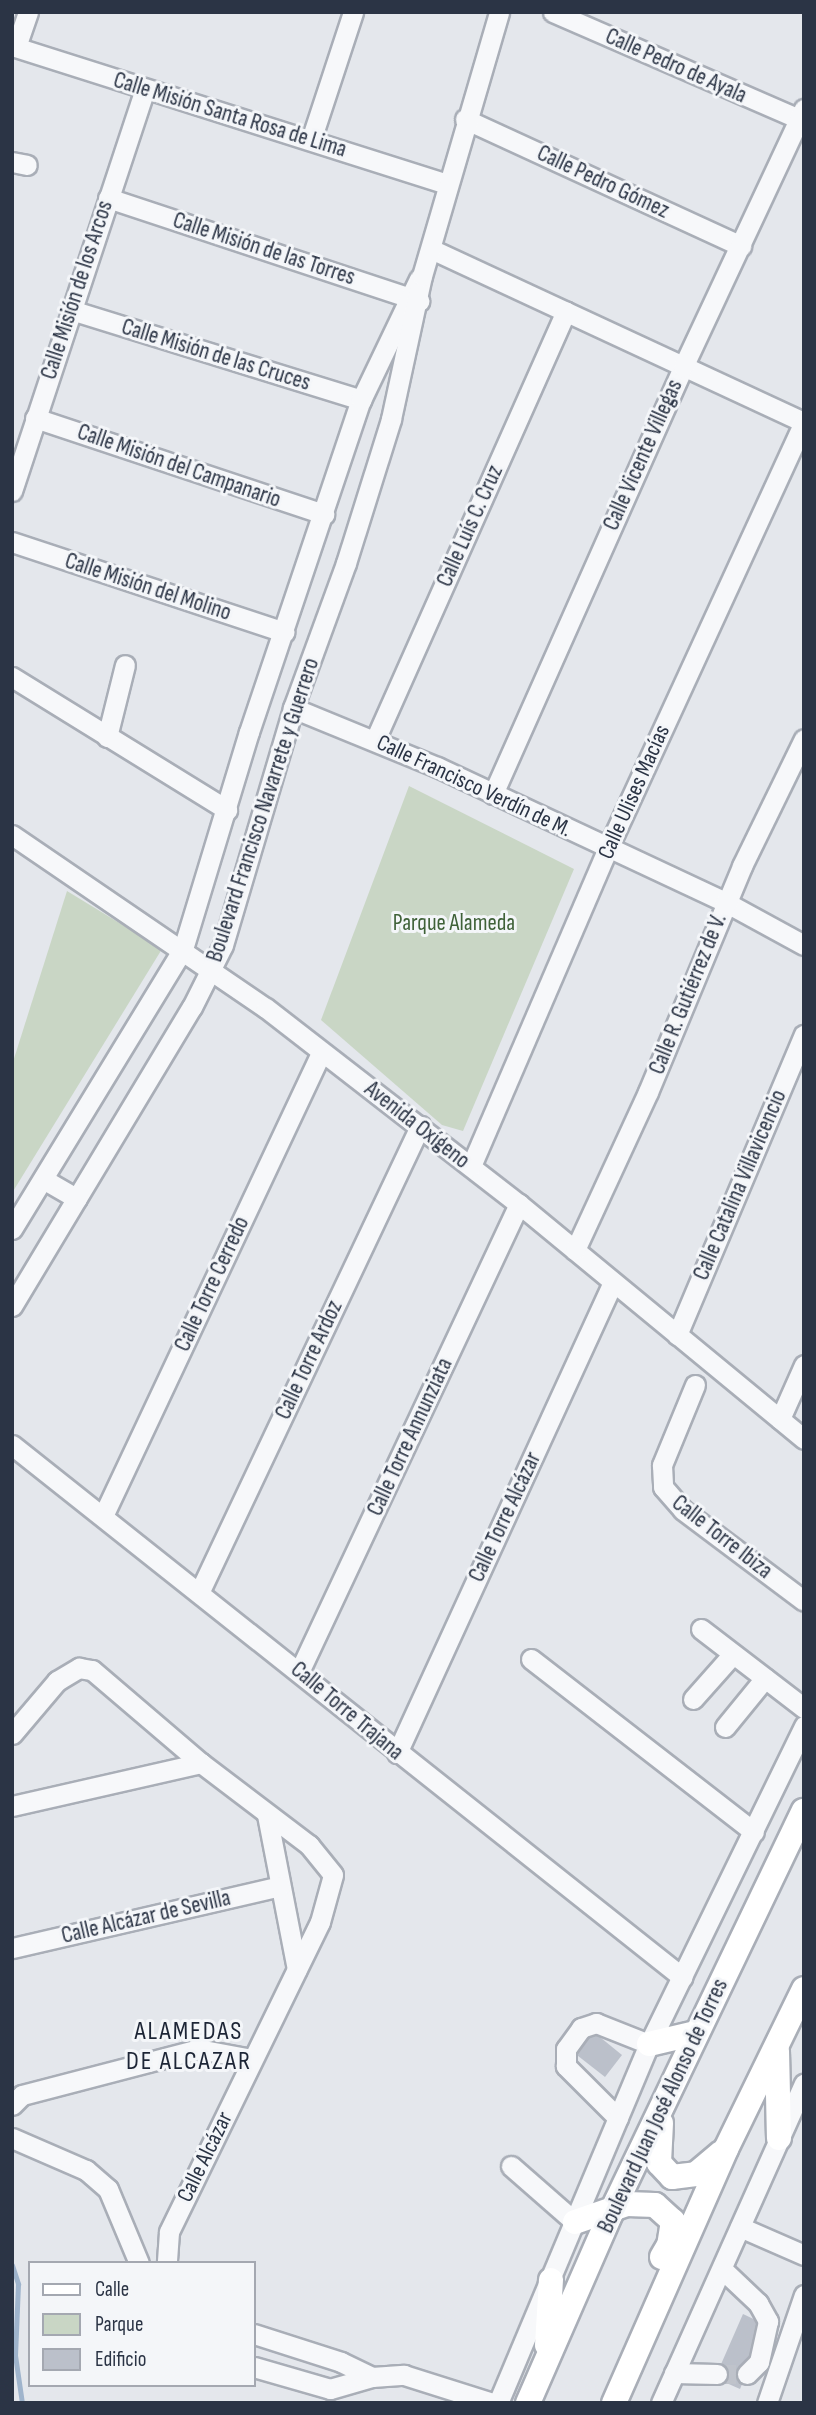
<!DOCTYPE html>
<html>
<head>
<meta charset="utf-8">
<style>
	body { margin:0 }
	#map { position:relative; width:816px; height:2415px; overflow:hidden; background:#e4e7ec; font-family:"Sofia Sans Condensed",sans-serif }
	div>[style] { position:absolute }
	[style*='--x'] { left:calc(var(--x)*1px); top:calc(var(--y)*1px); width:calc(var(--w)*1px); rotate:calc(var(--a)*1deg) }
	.green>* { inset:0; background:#c9d6c5 }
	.stream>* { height:5px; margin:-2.5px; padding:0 2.5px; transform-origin:2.5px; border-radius:2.5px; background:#9fb4cc }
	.building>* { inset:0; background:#bbc0ca }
	.minor-tunnel>* { height:19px; margin-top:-9.5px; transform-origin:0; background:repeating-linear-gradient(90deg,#bfc3cb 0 19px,transparent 0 29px) }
	.roads { filter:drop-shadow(2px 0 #a9aeb7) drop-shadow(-2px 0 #a9aeb7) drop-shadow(0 2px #a9aeb7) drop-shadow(0 -2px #a9aeb7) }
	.minor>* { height:19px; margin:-9.5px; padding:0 9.5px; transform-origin:9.5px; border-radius:9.5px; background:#f7f8fa }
	.major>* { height:24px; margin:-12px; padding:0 12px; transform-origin:12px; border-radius:12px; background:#fff }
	span { translate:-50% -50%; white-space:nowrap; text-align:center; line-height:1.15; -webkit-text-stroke:6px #f4f6f9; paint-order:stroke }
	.street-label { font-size:23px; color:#2b3445 }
	.park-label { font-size:23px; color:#3f6138 }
	.quarter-label { font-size:26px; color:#1d2536; letter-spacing:2px }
	.frame { position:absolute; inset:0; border:14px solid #2b3445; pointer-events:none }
	.legend { position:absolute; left:28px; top:2261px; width:228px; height:126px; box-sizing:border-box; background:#f4f6f9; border:2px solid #a4a8b1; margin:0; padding:9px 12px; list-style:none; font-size:21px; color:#2b3445 }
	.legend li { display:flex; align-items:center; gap:14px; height:35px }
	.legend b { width:35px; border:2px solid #a4a8b1 }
</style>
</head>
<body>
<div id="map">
	<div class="green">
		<i style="clip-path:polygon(409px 786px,574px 869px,463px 1131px,442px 1125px,321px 1020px)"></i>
		<i style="clip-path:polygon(67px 891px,162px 949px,12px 1193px,12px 1065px)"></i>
	</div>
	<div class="stream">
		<i style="--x:12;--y:2265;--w:20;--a:72"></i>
		<i style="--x:18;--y:2284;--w:71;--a:92.4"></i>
		<i style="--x:15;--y:2355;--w:49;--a:81.7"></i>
	</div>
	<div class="building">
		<i style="clip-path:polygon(590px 2029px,622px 2055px,605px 2077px,573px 2052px)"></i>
		<i style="clip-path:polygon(743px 2314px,766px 2325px,740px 2389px,715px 2378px)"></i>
	</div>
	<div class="minor-tunnel">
		<i style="--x:717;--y:2374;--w:30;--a:0"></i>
	</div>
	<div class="roads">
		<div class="minor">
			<i style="--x:553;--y:12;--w:268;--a:23.5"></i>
			<i style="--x:12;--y:46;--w:456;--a:17.6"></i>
			<i style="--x:16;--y:47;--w:37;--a:-71"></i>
			<i style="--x:465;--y:119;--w:304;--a:24.7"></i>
			<i style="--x:311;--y:140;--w:135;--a:-71.8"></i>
			<i style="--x:12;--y:162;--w:15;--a:11"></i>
			<i style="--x:108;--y:198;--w:328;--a:18.3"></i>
			<i style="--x:431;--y:249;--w:411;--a:24.9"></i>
			<i style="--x:71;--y:310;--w:304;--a:17.2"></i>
			<i style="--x:35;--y:418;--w:305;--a:18.4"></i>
			<i style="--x:12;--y:491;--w:422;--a:-71.7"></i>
			<i style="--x:12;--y:542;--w:287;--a:18.3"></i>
			<i style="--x:12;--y:677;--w:253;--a:31.7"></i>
			<i style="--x:293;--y:708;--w:156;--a:22.3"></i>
			<i style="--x:437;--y:767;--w:318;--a:25.1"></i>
			<i style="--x:725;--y:902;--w:90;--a:28.6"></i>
			<i style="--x:107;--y:737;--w:74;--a:-76"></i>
			<i style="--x:375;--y:740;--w:469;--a:-66"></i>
			<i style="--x:493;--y:794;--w:467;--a:-66"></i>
			<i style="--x:683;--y:367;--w:285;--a:-64.9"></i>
			<i style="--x:12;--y:835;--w:307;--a:34.3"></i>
			<i style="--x:266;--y:1008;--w:320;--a:37.8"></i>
			<i style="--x:519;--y:1204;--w:369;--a:39.5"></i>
			<i style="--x:471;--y:1166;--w:346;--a:-66.7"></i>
			<i style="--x:608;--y:848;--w:470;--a:-65.3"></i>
			<i style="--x:43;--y:1179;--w:39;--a:30"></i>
			<i style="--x:12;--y:1229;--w:328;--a:-58.6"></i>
			<i style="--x:183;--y:949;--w:227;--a:-73.1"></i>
			<i style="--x:249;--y:732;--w:350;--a:-71.4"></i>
			<i style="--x:361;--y:400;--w:134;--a:-64.4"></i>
			<i style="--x:575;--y:1250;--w:174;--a:-65.2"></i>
			<i style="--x:648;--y:1092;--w:245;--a:-67.4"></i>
			<i style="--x:742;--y:866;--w:141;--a:-64"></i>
			<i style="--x:12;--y:1306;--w:349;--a:-59"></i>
			<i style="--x:192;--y:1007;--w:69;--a:-63.4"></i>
			<i style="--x:223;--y:945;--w:247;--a:-73.5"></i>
			<i style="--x:293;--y:708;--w:154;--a:-69.9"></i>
			<i style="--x:346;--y:563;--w:151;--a:-72.6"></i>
			<i style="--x:391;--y:419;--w:146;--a:-77.8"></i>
			<i style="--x:422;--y:276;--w:275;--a:-73.7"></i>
			<i style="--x:677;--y:1335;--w:326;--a:-67.1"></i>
			<i style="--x:695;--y:1385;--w:87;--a:112.4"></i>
			<i style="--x:662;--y:1465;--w:22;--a:87"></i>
			<i style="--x:663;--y:1487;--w:30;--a:49"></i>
			<i style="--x:683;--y:1510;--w:151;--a:36.9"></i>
			<i style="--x:780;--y:1419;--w:59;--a:-66"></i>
			<i style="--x:12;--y:1445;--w:856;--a:38.45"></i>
			<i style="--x:104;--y:1514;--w:510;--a:-64.79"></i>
			<i style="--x:199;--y:1593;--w:517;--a:-64.67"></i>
			<i style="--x:701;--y:1629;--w:130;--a:37.5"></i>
			<i style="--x:531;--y:1659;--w:282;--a:37.8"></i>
			<i style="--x:300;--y:1670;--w:515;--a:-64.83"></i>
			<i style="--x:693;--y:1699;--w:60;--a:-48.4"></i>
			<i style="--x:725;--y:1727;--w:63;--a:-50.8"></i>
			<i style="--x:12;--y:1734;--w:70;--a:-49.7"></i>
			<i style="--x:57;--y:1681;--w:26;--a:-31"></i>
			<i style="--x:79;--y:1668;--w:13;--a:9"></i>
			<i style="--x:92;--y:1670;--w:143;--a:40.5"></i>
			<i style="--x:201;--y:1763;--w:136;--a:37.2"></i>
			<i style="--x:309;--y:1845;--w:38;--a:51"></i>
			<i style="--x:333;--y:1875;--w:49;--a:105.5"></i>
			<i style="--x:320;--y:1922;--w:345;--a:116"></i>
			<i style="--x:169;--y:2232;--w:31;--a:94"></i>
			<i style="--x:397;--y:1753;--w:518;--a:-65.36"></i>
			<i style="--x:12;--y:1806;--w:194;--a:-12.8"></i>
			<i style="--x:267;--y:1815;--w:157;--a:79"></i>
			<i style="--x:12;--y:1948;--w:275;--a:-13"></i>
			<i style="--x:12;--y:2105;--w:14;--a:-45"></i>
			<i style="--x:22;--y:2095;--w:182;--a:-14.6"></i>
			<i style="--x:198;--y:2049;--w:55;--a:10.5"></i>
			<i style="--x:618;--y:2118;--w:74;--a:-135"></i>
			<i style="--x:566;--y:2066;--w:17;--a:-90"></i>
			<i style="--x:566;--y:2049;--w:26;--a:-54"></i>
			<i style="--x:581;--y:2028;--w:16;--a:-18"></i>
			<i style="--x:596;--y:2023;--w:57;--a:21.6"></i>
			<i style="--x:12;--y:2138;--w:81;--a:23.4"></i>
			<i style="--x:86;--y:2170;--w:29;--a:41"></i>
			<i style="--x:108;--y:2189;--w:80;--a:67.3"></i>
			<i style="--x:511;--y:2166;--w:85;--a:41.2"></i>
			<i style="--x:740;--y:2227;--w:70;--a:23.6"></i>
			<i style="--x:722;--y:2269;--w:50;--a:43.4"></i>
			<i style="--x:758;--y:2303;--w:21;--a:61"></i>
			<i style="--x:768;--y:2321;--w:42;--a:102.4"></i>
			<i style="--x:759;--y:2362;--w:17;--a:135"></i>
			<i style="--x:254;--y:2334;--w:91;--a:17.8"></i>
			<i style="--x:341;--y:2362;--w:34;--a:26"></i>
			<i style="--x:254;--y:2367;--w:79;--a:16.1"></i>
			<i style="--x:330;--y:2389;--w:44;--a:-15.9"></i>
			<i style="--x:372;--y:2377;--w:32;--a:-4"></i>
			<i style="--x:404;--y:2375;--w:93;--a:17.5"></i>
			<i style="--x:674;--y:2373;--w:43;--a:1.3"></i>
			<i style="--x:498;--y:2403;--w:389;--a:-67.2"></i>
			<i style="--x:649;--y:2044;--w:354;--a:-64"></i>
			<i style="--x:661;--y:2403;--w:350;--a:-65.9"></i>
			<i style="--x:767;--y:2403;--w:114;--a:-71.1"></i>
		</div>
		<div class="major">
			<i style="--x:649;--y:2044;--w:48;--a:-13.2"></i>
			<i style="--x:777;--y:2051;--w:87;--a:88.7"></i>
			<i style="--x:661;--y:2123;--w:40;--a:92.9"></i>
			<i style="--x:659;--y:2163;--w:19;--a:47"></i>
			<i style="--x:672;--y:2177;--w:24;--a:-7"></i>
			<i style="--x:696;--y:2174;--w:33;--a:-40"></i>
			<i style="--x:575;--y:2222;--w:55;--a:-19.1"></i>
			<i style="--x:627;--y:2204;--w:28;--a:2"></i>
			<i style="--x:655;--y:2205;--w:24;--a:42"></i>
			<i style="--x:673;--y:2221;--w:24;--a:99"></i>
			<i style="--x:669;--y:2245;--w:14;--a:120"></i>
			<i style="--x:547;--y:2345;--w:65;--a:-86.5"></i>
			<i style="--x:528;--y:2403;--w:207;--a:-66.4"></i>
			<i style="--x:611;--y:2213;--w:446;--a:-64.4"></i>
			<i style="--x:614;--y:2403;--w:278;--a:-66.2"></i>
			<i style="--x:726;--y:2149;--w:178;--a:-64"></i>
		</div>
	</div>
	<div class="street-label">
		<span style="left:676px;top:66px;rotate:24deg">Calle Pedro de Ayala</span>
		<span style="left:230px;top:115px;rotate:17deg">Calle Misión Santa Rosa de Lima</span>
		<span style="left:603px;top:182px;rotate:25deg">Calle Pedro Gómez</span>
		<span style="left:264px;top:249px;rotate:18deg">Calle Misión de las Torres</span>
		<span style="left:77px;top:290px;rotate:-72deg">Calle Misión de los Arcos</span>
		<span style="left:216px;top:355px;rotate:17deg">Calle Misión de las Cruces</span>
		<span style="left:643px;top:455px;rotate:-66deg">Calle Vicente Villegas</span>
		<span style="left:179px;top:466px;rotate:19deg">Calle Misión del Campanario</span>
		<span style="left:470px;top:526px;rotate:-66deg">Calle Luís C. Cruz</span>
		<span style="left:148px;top:587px;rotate:18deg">Calle Misión del Molino</span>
		<span style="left:474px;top:786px;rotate:25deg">Calle Francisco Verdín de M.</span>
		<span style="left:634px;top:792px;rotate:-66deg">Calle Ulises Macías</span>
		<span style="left:263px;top:810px;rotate:-72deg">Boulevard Francisco Navarrete y Guerrero</span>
		<span style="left:688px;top:994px;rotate:-68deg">Calle R. Gutiérrez de V.</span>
		<span style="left:417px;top:1125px;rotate:38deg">Avenida Oxígeno</span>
		<span style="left:740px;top:1185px;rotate:-67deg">Calle Catalina Villavicencio</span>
		<span style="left:212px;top:1284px;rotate:-65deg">Calle Torre Cerredo</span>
		<span style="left:309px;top:1360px;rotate:-65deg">Calle Torre Ardoz</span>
		<span style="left:410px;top:1437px;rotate:-65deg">Calle Torre Annunziata</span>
		<span style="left:505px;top:1517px;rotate:-65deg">Calle Torre Alcázar</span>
		<span style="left:722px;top:1537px;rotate:38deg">Calle Torre Ibiza</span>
		<span style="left:347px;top:1711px;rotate:40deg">Calle Torre Trajana</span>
		<span style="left:146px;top:1917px;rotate:-13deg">Calle Alcázar de Sevilla</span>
		<span style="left:663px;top:2106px;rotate:-65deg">Boulevard Juan José Alonso de Torres</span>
		<span style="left:205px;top:2157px;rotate:-64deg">Calle Alcázar</span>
	</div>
	<div class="park-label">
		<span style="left:454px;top:923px">Parque Alameda</span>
	</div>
	<div class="quarter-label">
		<span style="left:189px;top:2047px">ALAMEDAS<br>DE ALCAZAR</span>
	</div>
	<div class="frame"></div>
	<ul class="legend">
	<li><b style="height:9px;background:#fff"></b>Calle</li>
	<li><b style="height:19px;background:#c9d6c5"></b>Parque</li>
	<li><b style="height:19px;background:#bbc0ca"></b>Edificio</li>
	</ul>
</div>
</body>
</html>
